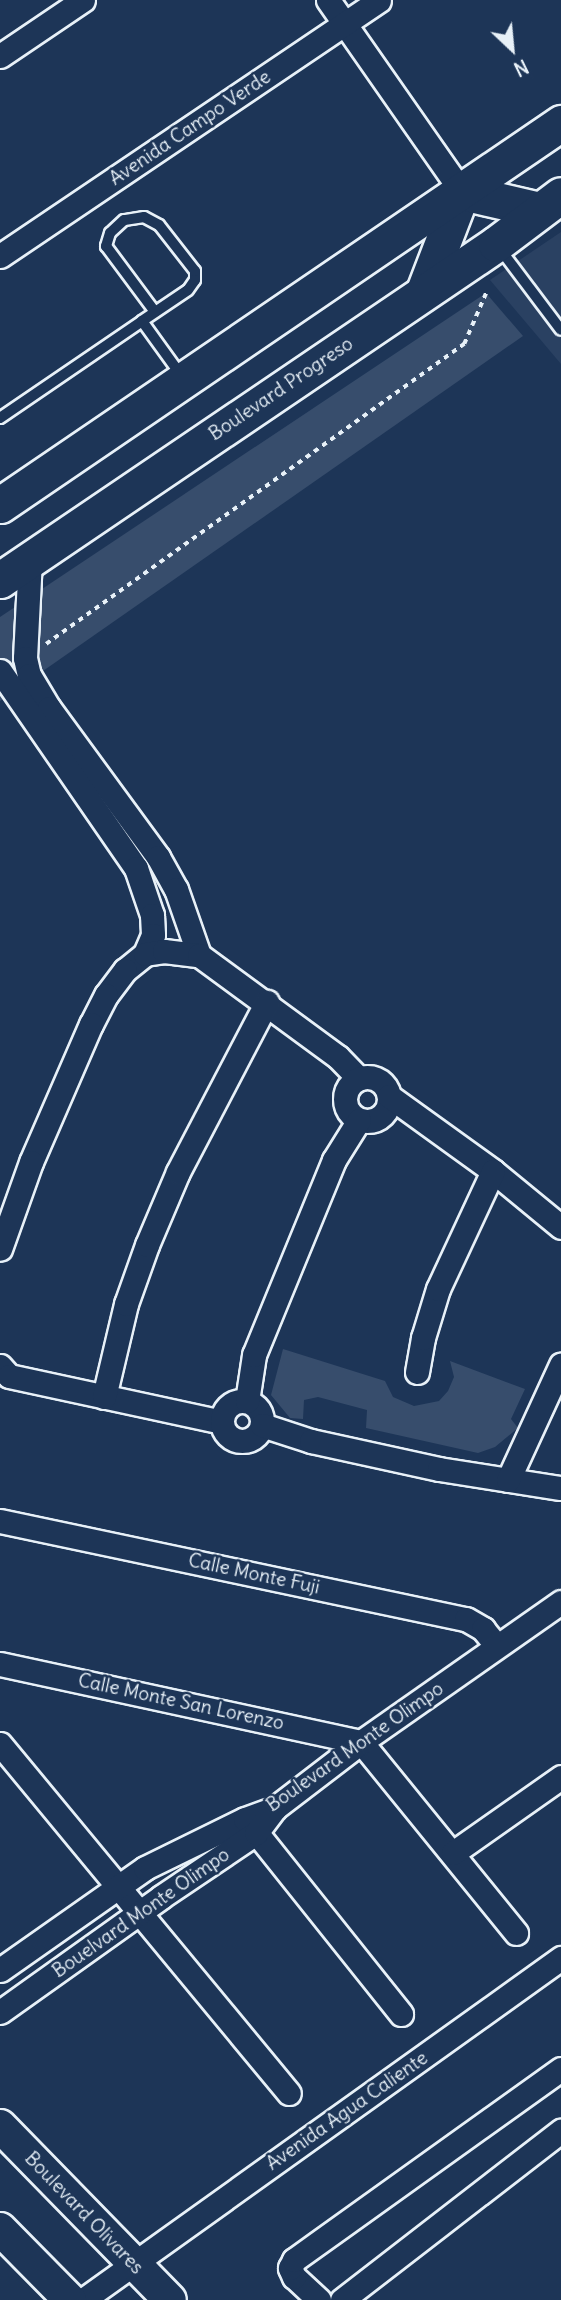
<!DOCTYPE html>
<html>
<head>
<meta charset="utf-8">
<style>
	body { margin:0 }
	#map { position:relative; width:561px; height:2300px; overflow:hidden; background:#1d3557; font-family:Delius,sans-serif }
	div>[style] { position:absolute }
	[style*='--x'] { left:calc(var(--x)*1px); top:calc(var(--y)*1px); width:calc(var(--w)*1px); rotate:calc(var(--a)*1deg) }
	.built>* { inset:0; background:#2a4162 }
	.green>* { inset:0; background:#374d6c }
	.path>* { height:3.5px; margin-top:-1.75px; transform-origin:0; background:repeating-linear-gradient(90deg,#e8f1f8 0 5px,transparent 0 10px) }
	.roads { filter:drop-shadow(2px 0 #e8f1f8) drop-shadow(-2px 0 #e8f1f8) drop-shadow(0 2px #e8f1f8) drop-shadow(0 -2px #e8f1f8) }
	.lane>* { height:10px; margin:-5px; padding:0 5px; transform-origin:5px; border-radius:5px; background:#1d3557 }
	.street>* { height:23px; margin:-11.5px; padding:0 11.5px; transform-origin:11.5px; border-radius:11.5px; background:#1d3557 }
	.street>.ring { margin:-11.5px; padding:0; box-sizing:content-box; background:none; border:23px solid #1d3557; border-radius:50% }
	.secondary>* { height:32px; margin:-16px; padding:0 16px; transform-origin:16px; border-radius:16px; background:#1d3557 }
	.primary>* { height:35px; margin:-17.5px; padding:0 17.5px; transform-origin:17.5px; border-radius:17.5px; background:#1d3557 }
	span { translate:-50% -50%; white-space:nowrap; text-align:center; line-height:1.15; -webkit-text-stroke:5px #1d3557; paint-order:stroke }
	.street-label { font-size:19px; color:#e8f1f8 }
	.north { position:absolute; left:477px; top:14px; width:70px; height:70px; -webkit-text-stroke:5px #1d3557; paint-order:stroke; rotate:154deg; font-size:19px; font-weight:700; line-height:28px; text-align:center; color:#e8f1f8 }
	.north::after { content:''; display:block; margin:auto; width:24px; height:32px; background:#e8f1f8; clip-path:polygon(50% 0,100% 100%,50% 72%,0 100%) }
</style>
</head>
<body>
<div id="map">
	<div class="built">
		<i style="clip-path:polygon(561px 232px,561px 364px,490px 280px)"></i>
	</div>
	<div class="green">
		<i style="clip-path:polygon(486px 293px,523px 336px,0 701px,0 617px)"></i>
		<i style="clip-path:polygon(283px 1349px,385px 1381px,393px 1397px,414px 1406px,439px 1401px,448px 1391px,454px 1377px,450px 1361px,525px 1389px,511px 1419px,518px 1428px,495px 1447px,478px 1453px,366px 1428px,367px 1410px,318px 1397px,304px 1400px,303px 1419px,290px 1418px,271px 1395px)"></i>
	</div>
	<div class="path">
		<i style="--x:46;--y:644;--w:515;--a:-35.67"></i>
		<i style="--x:464;--y:344;--w:56;--a:-66.7"></i>
	</div>
	<div class="roads">
		<div class="lane">
			<i style="--x:500;--y:249;--w:101;--a:53"></i>
			<i style="--x:142;--y:321;--w:55;--a:-34"></i>
			<i style="--x:188;--y:290;--w:12;--a:-55"></i>
			<i style="--x:195;--y:280;--w:9;--a:-90"></i>
			<i style="--x:195;--y:271;--w:58;--a:-128"></i>
			<i style="--x:159;--y:225;--w:17;--a:-152"></i>
			<i style="--x:144;--y:217;--w:20;--a:171"></i>
			<i style="--x:124;--y:220;--w:19;--a:137"></i>
			<i style="--x:110;--y:233;--w:14;--a:107"></i>
			<i style="--x:106;--y:246;--w:82;--a:53.4"></i>
			<i style="--x:0;--y:418;--w:172;--a:-34.3"></i>
			<i style="--x:142;--y:321;--w:67;--a:54.2"></i>
		</div>
		<div class="street">
			<i style="--x:328;--y:0;--w:234;--a:55.1"></i>
			<i style="--x:0;--y:56;--w:100;--a:-34"></i>
			<i style="--x:0;--y:256;--w:457;--a:-34"></i>
			<i style="--x:30;--y:559;--w:99;--a:92.9"></i>
			<i style="--x:25;--y:658;--w:17;--a:77"></i>
			<i style="--x:29;--y:675;--w:39;--a:59"></i>
			<i style="--x:49;--y:708;--w:185;--a:53.8"></i>
			<i style="--x:158;--y:857;--w:37;--a:61"></i>
			<i style="--x:176;--y:889;--w:70;--a:70.8"></i>
			<i style="--x:0;--y:671;--w:239;--a:55.4"></i>
			<i style="--x:136;--y:868;--w:50;--a:71.2"></i>
			<i style="--x:152;--y:915;--w:20;--a:87"></i>
			<i style="--x:153;--y:935;--w:21;--a:113"></i>
			<i style="--x:145;--y:954;--w:26;--a:141"></i>
			<i style="--x:125;--y:970;--w:31;--a:127"></i>
			<i style="--x:106;--y:995;--w:33;--a:117"></i>
			<i style="--x:91;--y:1024;--w:150;--a:113.5"></i>
			<i style="--x:31;--y:1162;--w:92;--a:109.6"></i>
			<i style="--x:145;--y:954;--w:19;--a:-9"></i>
			<i style="--x:164;--y:951;--w:35;--a:7"></i>
			<i style="--x:199;--y:955;--w:172;--a:36.3"></i>
			<i style="--x:338;--y:1057;--w:30;--a:46"></i>
			<i class="ring" style="left:345px;top:1077px;width:21px;height:21px"></i>
			<i style="--x:389;--y:1096;--w:128;--a:35.8"></i>
			<i style="--x:493;--y:1171;--w:88;--a:39.5"></i>
			<i style="--x:0;--y:1366;--w:13;--a:48"></i>
			<i style="--x:9;--y:1376;--w:217;--a:12.2"></i>
			<i style="--x:417;--y:1372;--w:35;--a:-80"></i>
			<i style="--x:423;--y:1338;--w:51;--a:-73"></i>
			<i style="--x:438;--y:1289;--w:130;--a:-65"></i>
			<i style="--x:104;--y:1397;--w:96;--a:-76.7"></i>
			<i style="--x:126;--y:1304;--w:63;--a:-70.4"></i>
			<i style="--x:147;--y:1245;--w:79;--a:-67"></i>
			<i style="--x:178;--y:1172;--w:192;--a:-62.4"></i>
			<i class="ring" style="left:222px;top:1401px;width:17px;height:17px"></i>
			<i style="--x:247;--y:1401;--w:47;--a:-81.3"></i>
			<i style="--x:254;--y:1355;--w:211;--a:-67.7"></i>
			<i style="--x:334;--y:1160;--w:47;--a:-58"></i>
			<i style="--x:262;--y:1425;--w:52;--a:18.1"></i>
			<i style="--x:311;--y:1441;--w:131;--a:12.3"></i>
			<i style="--x:439;--y:1469;--w:123;--a:8.9"></i>
			<i style="--x:508;--y:1480;--w:127;--a:-65.3"></i>
			<i style="--x:0;--y:1521;--w:476;--a:11.9"></i>
			<i style="--x:466;--y:1619;--w:20;--a:30"></i>
			<i style="--x:483;--y:1629;--w:22;--a:51"></i>
			<i style="--x:0;--y:1664;--w:369;--a:12.2"></i>
			<i style="--x:361;--y:1742;--w:246;--a:50.9"></i>
			<i style="--x:0;--y:1744;--w:453;--a:50.4"></i>
			<i style="--x:247;--y:1821;--w:247;--a:51.4"></i>
			<i style="--x:453;--y:1853;--w:132;--a:-35.1"></i>
			<i style="--x:0;--y:1970;--w:177;--a:-35.1"></i>
			<i style="--x:145;--y:1868;--w:111;--a:-26.1"></i>
			<i style="--x:245;--y:1819;--w:32;--a:-20"></i>
			<i style="--x:275;--y:1808;--w:108;--a:-37.5"></i>
			<i style="--x:361;--y:1742;--w:244;--a:-35"></i>
			<i style="--x:0;--y:2012;--w:198;--a:-35.5"></i>
			<i style="--x:161;--y:1897;--w:115;--a:-34"></i>
			<i style="--x:256;--y:1833;--w:31;--a:-53"></i>
			<i style="--x:83;--y:2300;--w:588;--a:-35.58"></i>
			<i style="--x:319;--y:2300;--w:34;--a:-137"></i>
			<i style="--x:294;--y:2277;--w:10;--a:-114"></i>
			<i style="--x:290;--y:2268;--w:9;--a:-63"></i>
			<i style="--x:294;--y:2260;--w:328;--a:-35.6"></i>
			<i style="--x:342;--y:2300;--w:277;--a:-37.7"></i>
		</div>
		<div class="secondary">
			<i style="--x:0;--y:2126;--w:243;--a:45.7"></i>
			<i style="--x:0;--y:2229;--w:100;--a:45.4"></i>
		</div>
		<div class="primary">
			<i style="--x:424;--y:291;--w:106;--a:-69"></i>
			<i style="--x:462;--y:192;--w:80;--a:13"></i>
			<i style="--x:0;--y:505;--w:679;--a:-34.25"></i>
			<i style="--x:0;--y:580;--w:599;--a:-34.11"></i>
			<i style="--x:496;--y:244;--w:81;--a:-37"></i>
		</div>
	</div>
	<div class="street-label">
		<span style="left:190px;top:128px;rotate:-34deg">Avenida Campo Verde</span>
		<span style="left:281px;top:389px;rotate:-34deg">Boulevard Progreso</span>
		<span style="left:254px;top:1574px;rotate:12deg">Calle Monte Fuji</span>
		<span style="left:181px;top:1702px;rotate:12deg">Calle Monte San Lorenzo</span>
		<span style="left:355px;top:1747px;rotate:-35deg">Boulevard Monte Olimpo</span>
		<span style="left:141px;top:1913px;rotate:-35deg">Bouelvard Monte Olimpo</span>
		<span style="left:347px;top:2111px;rotate:-35deg">Avenida Agua Caliente</span>
		<span style="left:84px;top:2213px;rotate:46deg">Boulevard Olivares</span>
	</div>
	<div class="north">N</div>
</div>
</body>
</html>
